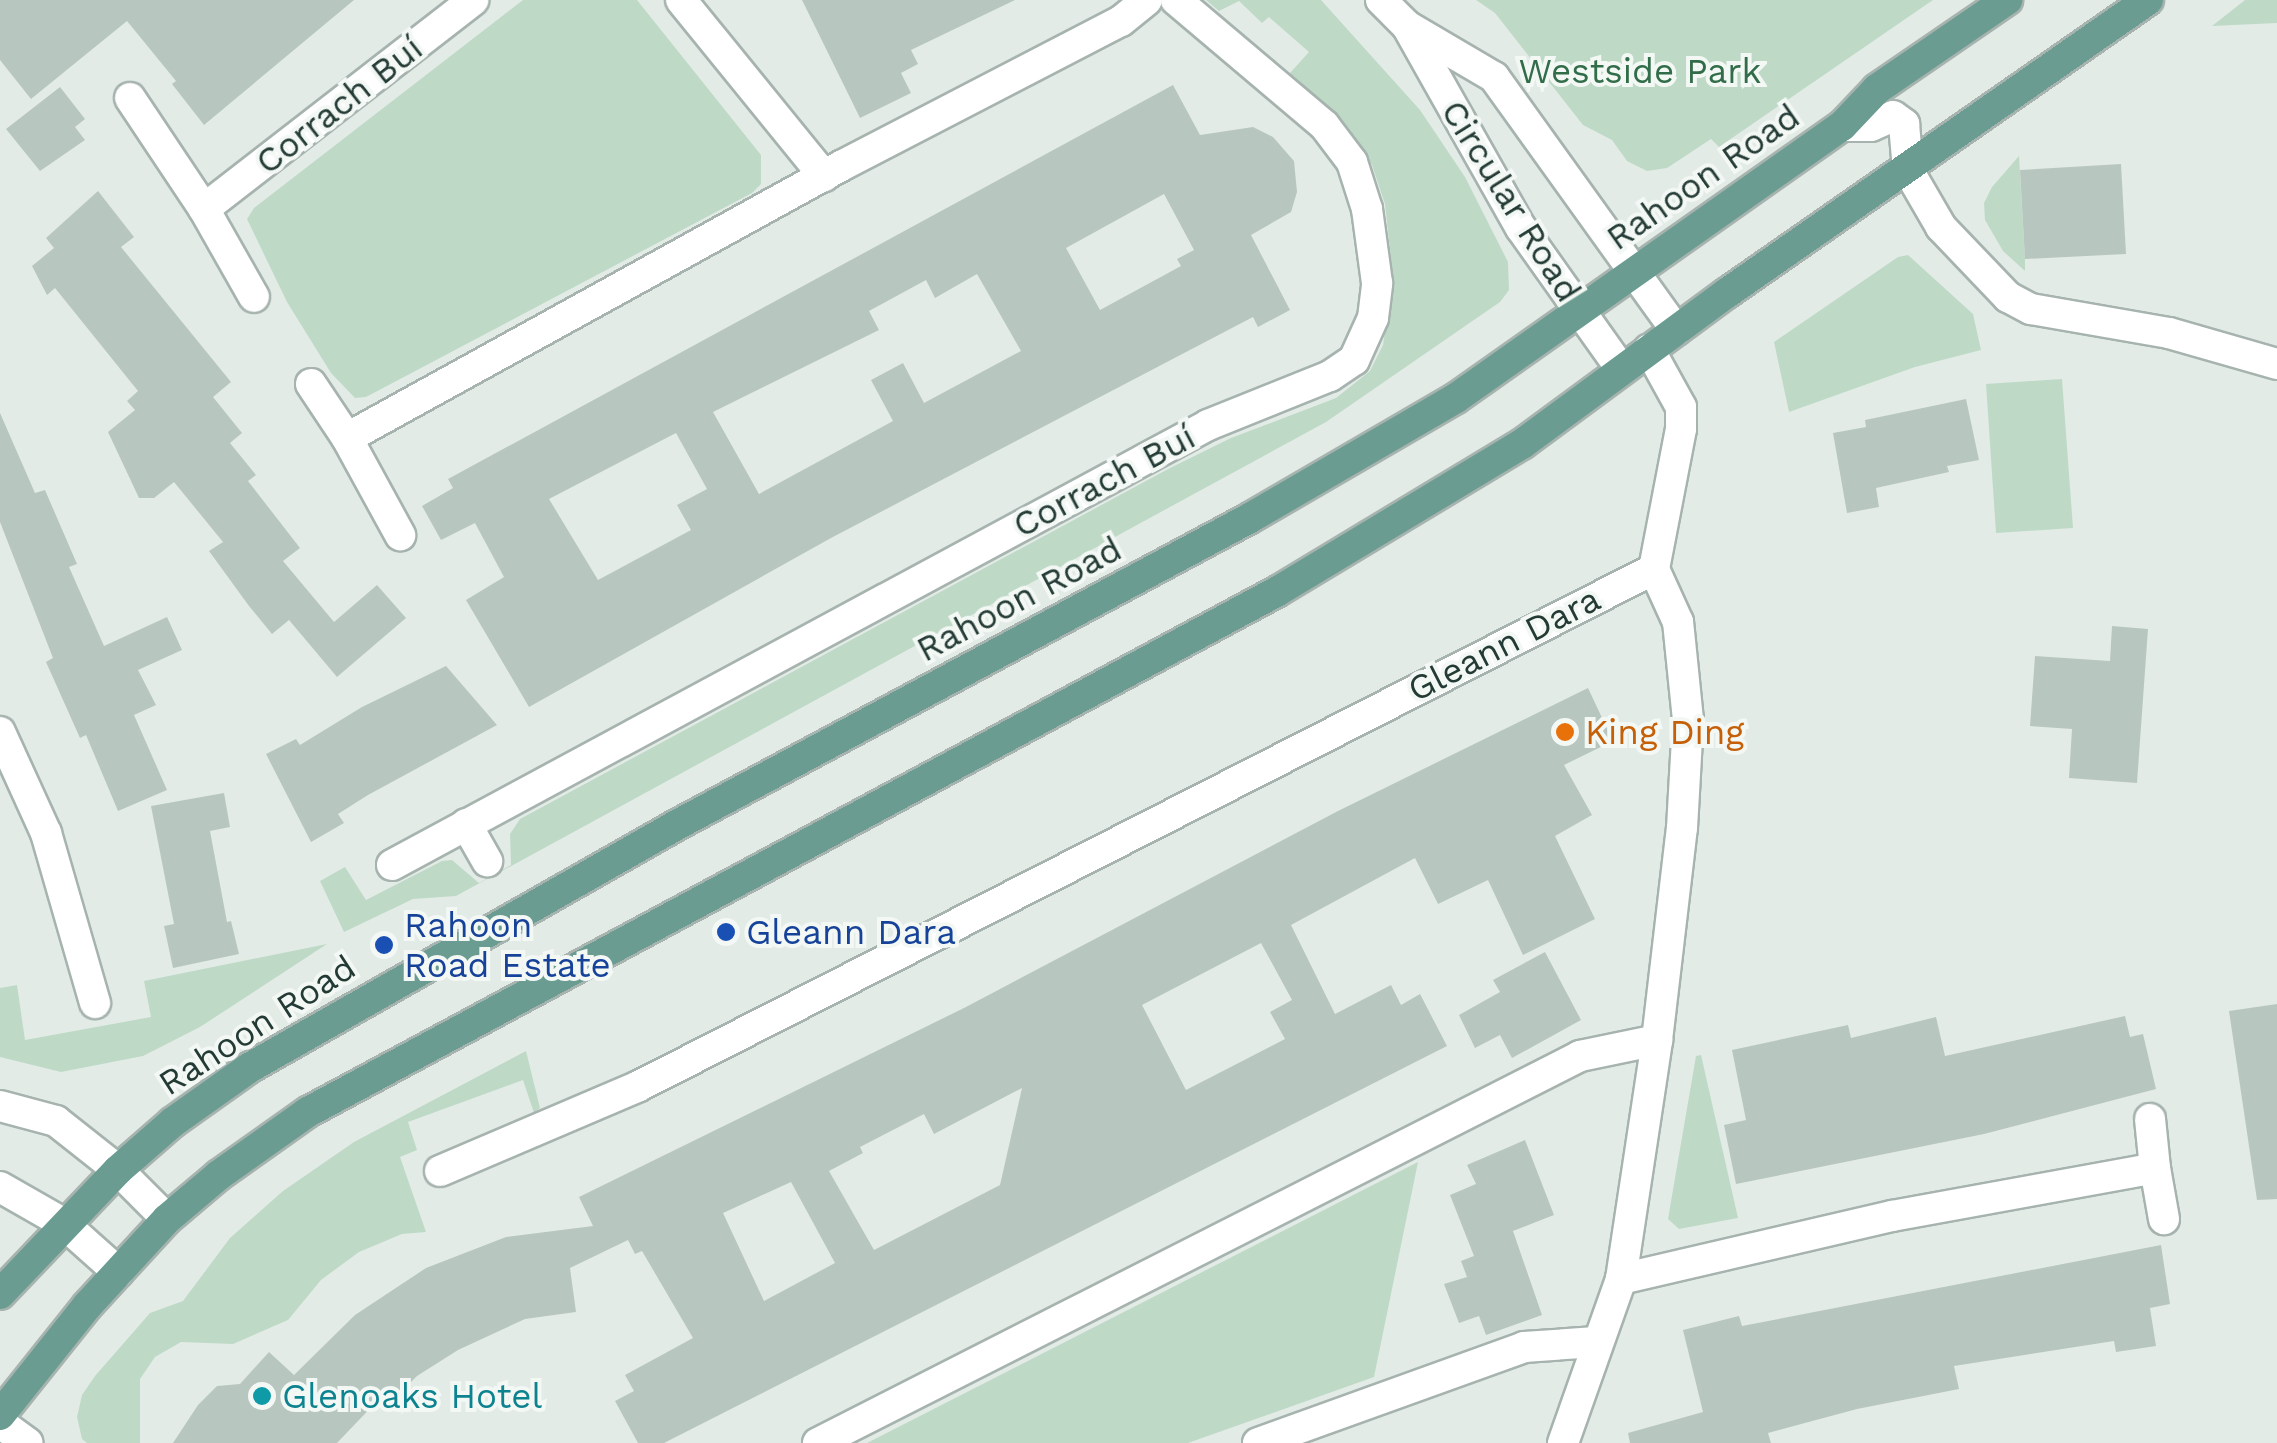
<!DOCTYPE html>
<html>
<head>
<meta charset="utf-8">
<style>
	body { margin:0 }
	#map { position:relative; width:2277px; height:1443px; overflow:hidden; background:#e3ebe7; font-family:"Work Sans",sans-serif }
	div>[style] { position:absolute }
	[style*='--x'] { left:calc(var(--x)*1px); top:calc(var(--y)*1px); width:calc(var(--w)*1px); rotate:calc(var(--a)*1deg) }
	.green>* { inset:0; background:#bedac6 }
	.building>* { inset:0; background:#b8c6c0 }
	.roads { filter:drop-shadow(2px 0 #a6b3ae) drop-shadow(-2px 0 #a6b3ae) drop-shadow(0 2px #a6b3ae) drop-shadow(0 -2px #a6b3ae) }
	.minor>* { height:30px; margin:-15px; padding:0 15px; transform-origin:15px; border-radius:15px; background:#fff }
	.major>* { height:30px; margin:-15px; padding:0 15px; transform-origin:15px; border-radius:15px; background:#6b9c91 }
	.dots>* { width:28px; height:28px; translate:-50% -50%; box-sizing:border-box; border:5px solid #f3f8f5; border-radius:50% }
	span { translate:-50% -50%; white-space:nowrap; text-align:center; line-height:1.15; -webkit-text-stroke:8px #f3f8f5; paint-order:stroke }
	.park-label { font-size:35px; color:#326d4a }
	.street-label { font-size:35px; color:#243b35 }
	.food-label { font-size:35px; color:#c56008 }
	.left { translate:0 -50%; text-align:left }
	.transit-label { font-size:35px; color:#164399 }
	.culture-label { font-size:35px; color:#0d838f }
</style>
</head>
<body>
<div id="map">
	<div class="green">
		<i style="clip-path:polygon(523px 0,637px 0,761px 155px,761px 184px,752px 193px,366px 397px,355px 398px,331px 373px,287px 302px,247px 219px,254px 208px)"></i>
		<i style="clip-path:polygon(1206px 0,1321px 0,1420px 110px,1465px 177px,1508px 262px,1509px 290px,1500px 302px,1326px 422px,456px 896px,413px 899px,344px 932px,320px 881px,345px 867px,366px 900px,442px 861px,452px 860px,479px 883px,511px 865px,510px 834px,520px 819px,1170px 468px,1231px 438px,1336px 398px,1370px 371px,1383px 345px,1393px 277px,1385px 204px,1372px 165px,1344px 122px,1290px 73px,1309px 52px,1269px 17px,1262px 23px,1239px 1px,1219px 11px)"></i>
		<i style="clip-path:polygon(1476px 0,1933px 0,1719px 147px,1711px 139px,1667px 168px,1647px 171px,1627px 161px,1612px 140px,1583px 125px,1495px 13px)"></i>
		<i style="clip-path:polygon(2245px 0,2277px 0,2277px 23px,2212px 26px)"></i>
		<i style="clip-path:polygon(2019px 156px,2025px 259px,2025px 271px,2003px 251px,1985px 220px,1984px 203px,1992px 187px)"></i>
		<i style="clip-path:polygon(1908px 255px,1973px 314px,1981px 350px,1915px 367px,1789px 412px,1774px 342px,1898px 257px)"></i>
		<i style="clip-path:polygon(2062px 379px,2073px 528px,1996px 533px,1986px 384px)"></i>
		<i style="clip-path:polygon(327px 944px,200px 1027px,143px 1056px,61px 1072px,0 1057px,0 988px,17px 985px,25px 1040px,151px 1017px,144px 981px)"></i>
		<i style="clip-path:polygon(526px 1051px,540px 1108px,534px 1113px,523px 1080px,408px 1122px,417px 1150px,400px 1157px,426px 1232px,402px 1234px,359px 1252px,321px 1280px,288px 1320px,233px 1344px,181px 1342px,155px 1357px,140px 1379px,140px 1443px,87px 1443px,82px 1439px,77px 1417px,82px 1395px,95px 1376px,150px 1313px,183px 1301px,230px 1238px,283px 1191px,354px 1142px)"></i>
		<i style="clip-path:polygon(1701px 1055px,1738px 1218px,1679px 1229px,1668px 1219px,1696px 1056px)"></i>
		<i style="clip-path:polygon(1418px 1162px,1374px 1377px,1188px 1443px,867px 1443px)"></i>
	</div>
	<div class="building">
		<i style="clip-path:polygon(0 0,354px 0,204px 125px,172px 84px,176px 81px,127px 21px,31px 99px,0 60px)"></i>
		<i style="clip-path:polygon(802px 0,1015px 0,911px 50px,918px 64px,901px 73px,911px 93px,860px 118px)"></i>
		<i style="clip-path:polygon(evenodd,1173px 85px,1200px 135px,1253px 127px,1273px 137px,1294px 161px,1297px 192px,1291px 212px,1251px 235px,1290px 310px,1258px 327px,1253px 317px,831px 538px,529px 707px,466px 600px,504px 577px,475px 523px,441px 540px,422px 506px,453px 488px,448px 479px,1173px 85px,1164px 194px,1194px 250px,1177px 259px,1181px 266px,1100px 310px,1066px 248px,1164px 194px,1173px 85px,977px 274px,1021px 351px,924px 403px,903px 363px,871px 380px,893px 421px,759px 494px,713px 412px,879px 330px,869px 311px,926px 280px,935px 298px,977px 274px,1173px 85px,676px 433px,707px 489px,677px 505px,691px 530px,598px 580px,549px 499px,676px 433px)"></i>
		<i style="clip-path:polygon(60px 87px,85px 119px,75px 127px,85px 140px,40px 171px,6px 129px)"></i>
		<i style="clip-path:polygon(2121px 164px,2126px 254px,2025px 259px,2020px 170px)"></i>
		<i style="clip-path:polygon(98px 191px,134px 237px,121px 247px,231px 382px,213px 397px,242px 433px,230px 443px,256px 475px,248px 481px,300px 548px,283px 561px,334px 622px,377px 585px,406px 618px,337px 677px,289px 620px,272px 634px,249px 606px,209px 551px,223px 542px,174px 482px,154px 498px,139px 498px,108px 432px,135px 410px,127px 401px,138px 391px,55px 288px,47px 295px,32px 266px,54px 248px,46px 238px)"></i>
		<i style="clip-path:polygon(1966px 399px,1979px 460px,1947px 466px,1949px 472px,1876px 488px,1879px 507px,1847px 513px,1833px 433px,1866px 427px,1865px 420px)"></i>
		<i style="clip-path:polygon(0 413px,35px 493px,45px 490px,77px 564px,69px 567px,104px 646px,167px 617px,182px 650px,138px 670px,156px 705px,134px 715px,167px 790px,118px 811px,86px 735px,80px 738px,46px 662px,53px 658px,0 522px)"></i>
		<i style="clip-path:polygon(2112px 626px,2148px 629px,2137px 783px,2069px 778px,2072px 729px,2030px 726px,2035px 656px,2110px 661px)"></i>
		<i style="clip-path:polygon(446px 666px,497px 725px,368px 795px,338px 814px,344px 823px,311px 842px,266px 754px,296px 739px,300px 745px,362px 707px)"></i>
		<i style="clip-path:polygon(evenodd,1588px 688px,1613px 741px,1564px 765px,1592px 815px,1555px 836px,1595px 919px,1523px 955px,1488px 880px,1438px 904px,1415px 858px,1291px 925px,1335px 1014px,1391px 985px,1401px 1005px,1420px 994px,1447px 1046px,664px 1443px,638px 1443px,615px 1401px,634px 1391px,625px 1375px,693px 1338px,642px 1251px,635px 1254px,628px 1240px,570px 1268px,576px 1312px,525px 1319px,458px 1350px,417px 1376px,389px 1404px,381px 1397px,337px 1443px,173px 1443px,198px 1405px,217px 1386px,240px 1384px,269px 1352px,294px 1375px,355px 1315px,426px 1268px,506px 1237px,593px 1226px,579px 1197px,964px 1008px,1338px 811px,1588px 688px,1261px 943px,1292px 1000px,1270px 1012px,1285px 1039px,1186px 1090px,1142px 1005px,1261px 943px,1588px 688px,1022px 1088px,1000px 1185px,874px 1250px,829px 1171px,863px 1153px,860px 1147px,924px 1114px,934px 1134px,1022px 1088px,1588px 688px,791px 1182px,835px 1263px,764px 1301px,723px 1213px,791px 1182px)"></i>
		<i style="clip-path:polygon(224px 793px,230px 827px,210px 831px,227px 922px,231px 921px,239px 954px,173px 968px,164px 926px,174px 924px,151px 806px)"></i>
		<i style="clip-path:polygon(1545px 952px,1581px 1020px,1512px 1058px,1500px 1035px,1475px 1048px,1459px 1015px,1500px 992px,1493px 980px)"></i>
		<i style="clip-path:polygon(2277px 1004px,2277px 1199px,2257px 1200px,2229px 1011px)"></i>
		<i style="clip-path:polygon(2125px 1016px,2130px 1037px,2143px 1034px,2156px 1089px,1984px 1134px,1736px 1184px,1724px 1125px,1746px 1120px,1732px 1050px,1848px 1025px,1851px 1038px,1936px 1017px,1945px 1056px)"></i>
		<i style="clip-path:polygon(1525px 1140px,1554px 1215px,1513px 1231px,1542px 1315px,1486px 1335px,1479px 1316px,1459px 1323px,1444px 1284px,1467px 1277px,1461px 1261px,1474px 1256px,1450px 1195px,1476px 1184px,1467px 1165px)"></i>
		<i style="clip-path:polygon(2161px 1245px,2170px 1304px,2150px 1308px,2156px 1346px,2116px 1352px,2114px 1341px,1954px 1366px,1959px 1389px,1857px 1409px,1768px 1433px,1771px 1443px,1630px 1443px,1628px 1433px,1703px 1412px,1683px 1330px,1739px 1316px,1742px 1326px)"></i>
	</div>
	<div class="roads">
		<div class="minor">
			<i style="--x:681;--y:0;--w:227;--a:50.9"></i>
			<i style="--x:1381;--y:0;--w:37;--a:45"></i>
			<i style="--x:1407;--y:26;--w:101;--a:30.4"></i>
			<i style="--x:1494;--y:77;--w:312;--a:54.3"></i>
			<i style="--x:1407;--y:26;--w:232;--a:60.6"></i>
			<i style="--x:1521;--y:228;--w:174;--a:54.6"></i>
			<i style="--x:130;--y:98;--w:133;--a:56.3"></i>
			<i style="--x:204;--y:209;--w:101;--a:60.4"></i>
			<i style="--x:1842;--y:126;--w:29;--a:0"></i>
			<i style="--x:1871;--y:126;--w:24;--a:-24"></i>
			<i style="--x:1893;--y:116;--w:14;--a:36"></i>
			<i style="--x:1904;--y:124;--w:46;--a:85"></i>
			<i style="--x:1908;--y:170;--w:66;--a:59.9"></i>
			<i style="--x:1941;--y:227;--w:97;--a:46.3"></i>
			<i style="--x:2008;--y:297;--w:26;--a:28"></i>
			<i style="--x:2031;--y:309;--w:140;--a:9.9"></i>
			<i style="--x:2169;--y:333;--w:112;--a:16"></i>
			<i style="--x:204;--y:209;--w:341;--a:-37.8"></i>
			<i style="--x:311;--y:384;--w:65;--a:56.3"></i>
			<i style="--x:347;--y:438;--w:111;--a:61.3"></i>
			<i style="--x:347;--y:438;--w:564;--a:-28.84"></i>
			<i style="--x:841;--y:166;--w:315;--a:-27.4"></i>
			<i style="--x:1121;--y:21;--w:33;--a:-39"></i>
			<i style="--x:0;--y:732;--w:111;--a:65.5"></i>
			<i style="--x:46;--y:833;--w:177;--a:73.9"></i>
			<i style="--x:466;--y:824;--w:43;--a:60.4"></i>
			<i style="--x:392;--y:865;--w:927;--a:-28.33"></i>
			<i style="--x:1208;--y:425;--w:131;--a:-21.9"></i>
			<i style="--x:1330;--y:376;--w:29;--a:-34"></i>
			<i style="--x:1354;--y:360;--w:46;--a:-65.7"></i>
			<i style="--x:1373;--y:318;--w:35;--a:-83"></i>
			<i style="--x:1377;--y:283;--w:75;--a:-97.7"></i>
			<i style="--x:1367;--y:209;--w:49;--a:-107.7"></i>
			<i style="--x:1352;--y:162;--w:46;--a:-127.1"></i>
			<i style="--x:1324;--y:125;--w:194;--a:-139.8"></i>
			<i style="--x:0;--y:1106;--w:58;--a:15"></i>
			<i style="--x:56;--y:1121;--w:79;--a:38.3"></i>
			<i style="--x:118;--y:1170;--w:69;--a:45"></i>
			<i style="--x:2150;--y:1119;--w:49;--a:84.2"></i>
			<i style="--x:440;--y:1171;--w:216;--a:-23.1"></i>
			<i style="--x:639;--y:1086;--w:1139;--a:-26.99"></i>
			<i style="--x:0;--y:1187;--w:73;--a:29.7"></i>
			<i style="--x:63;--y:1223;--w:74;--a:41.7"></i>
			<i style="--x:1621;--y:1279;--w:278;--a:-13.1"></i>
			<i style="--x:1892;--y:1216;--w:267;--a:-10.3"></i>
			<i style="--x:2155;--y:1168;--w:52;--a:80"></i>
			<i style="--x:0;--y:1423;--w:34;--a:36"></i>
			<i style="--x:818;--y:1443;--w:855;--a:-26.92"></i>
			<i style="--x:1580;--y:1056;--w:79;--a:-11.7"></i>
			<i style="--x:1258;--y:1443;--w:283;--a:-19.8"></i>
			<i style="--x:1524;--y:1347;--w:72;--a:-4"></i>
			<i style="--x:1563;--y:1443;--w:174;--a:-70.5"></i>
			<i style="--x:1621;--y:1279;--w:242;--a:-81.4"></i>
			<i style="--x:1657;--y:1040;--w:213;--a:-83.3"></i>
			<i style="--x:1682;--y:828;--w:108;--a:-86.8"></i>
			<i style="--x:1688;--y:720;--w:99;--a:-95.8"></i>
			<i style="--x:1678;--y:622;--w:58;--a:-114.4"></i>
			<i style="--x:1654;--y:569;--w:143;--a:-79.1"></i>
			<i style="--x:1681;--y:429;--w:22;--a:-90"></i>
			<i style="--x:1681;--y:407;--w:66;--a:-118.9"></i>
		</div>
		<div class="major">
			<i style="--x:0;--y:1294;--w:171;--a:-46.4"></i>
			<i style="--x:118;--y:1170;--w:73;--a:-41.1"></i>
			<i style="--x:173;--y:1122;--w:93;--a:-35.4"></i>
			<i style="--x:249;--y:1068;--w:488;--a:-29.6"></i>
			<i style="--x:673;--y:827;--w:655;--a:-28.17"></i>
			<i style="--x:1250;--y:518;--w:238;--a:-30.2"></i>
			<i style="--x:1456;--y:398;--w:472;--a:-35.2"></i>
			<i style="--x:1842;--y:126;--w:51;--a:-46.6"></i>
			<i style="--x:1877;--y:89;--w:158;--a:-34.4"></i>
			<i style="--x:0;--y:1415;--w:139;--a:-51.4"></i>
			<i style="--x:87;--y:1306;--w:118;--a:-47.4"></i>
			<i style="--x:167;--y:1219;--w:68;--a:-40.2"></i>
			<i style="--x:219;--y:1175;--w:109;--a:-35.3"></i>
			<i style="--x:308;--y:1112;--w:1101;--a:-28.24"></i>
			<i style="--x:1278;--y:591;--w:285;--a:-31.1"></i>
			<i style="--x:1522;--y:444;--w:255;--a:-36.4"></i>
			<i style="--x:1727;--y:293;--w:513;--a:-34.84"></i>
		</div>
	</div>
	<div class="dots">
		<i style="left:1565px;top:732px;background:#e8710a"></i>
		<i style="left:726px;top:932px;background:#1a4fb4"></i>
		<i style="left:384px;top:945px;background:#1a4fb4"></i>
		<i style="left:262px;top:1396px;background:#0f9aa8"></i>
	</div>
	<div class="park-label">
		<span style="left:1640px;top:71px">Westside Park</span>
	</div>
	<div class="street-label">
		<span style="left:339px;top:105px;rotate:-38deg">Corrach Buí</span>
		<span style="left:1703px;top:177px;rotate:-35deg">Rahoon Road</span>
		<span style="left:1511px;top:201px;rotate:58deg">Circular Road</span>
		<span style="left:1104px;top:481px;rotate:-28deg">Corrach Buí</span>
		<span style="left:1019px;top:599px;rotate:-28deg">Rahoon Road</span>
		<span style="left:1504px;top:644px;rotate:-27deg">Gleann Dara</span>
		<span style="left:257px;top:1025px;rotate:-33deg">Rahoon Road</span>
	</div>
	<div class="food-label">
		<span class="left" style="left:1585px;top:732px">King Ding</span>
	</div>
	<div class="transit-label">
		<span class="left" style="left:404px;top:945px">Rahoon<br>Road Estate</span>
		<span class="left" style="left:746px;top:932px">Gleann Dara</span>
	</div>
	<div class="culture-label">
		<span class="left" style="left:282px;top:1396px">Glenoaks Hotel</span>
	</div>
</div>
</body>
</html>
